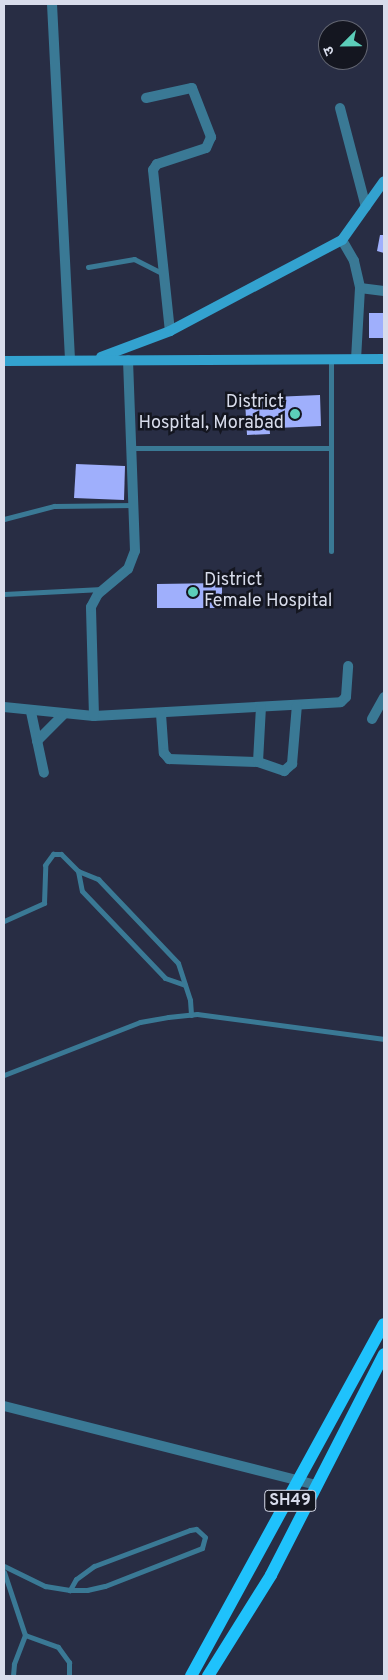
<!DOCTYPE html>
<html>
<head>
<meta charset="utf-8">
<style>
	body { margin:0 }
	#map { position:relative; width:388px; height:1680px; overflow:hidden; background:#282d44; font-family:Overpass,"Noto Sans Devanagari",sans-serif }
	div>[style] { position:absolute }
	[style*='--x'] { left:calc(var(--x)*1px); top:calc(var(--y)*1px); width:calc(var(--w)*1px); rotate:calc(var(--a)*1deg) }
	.building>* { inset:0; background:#9faffc }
	.lane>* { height:5px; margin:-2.5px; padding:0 2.5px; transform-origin:2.5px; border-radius:2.5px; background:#3a7995 }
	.street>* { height:10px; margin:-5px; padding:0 5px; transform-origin:5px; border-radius:5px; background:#3a7995 }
	.secondary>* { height:10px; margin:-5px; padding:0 5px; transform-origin:5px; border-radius:5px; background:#33a2cf }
	.primary>* { height:12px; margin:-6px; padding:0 6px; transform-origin:6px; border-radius:6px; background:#1fc2fc }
	.dots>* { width:14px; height:14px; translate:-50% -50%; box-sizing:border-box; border:2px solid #141620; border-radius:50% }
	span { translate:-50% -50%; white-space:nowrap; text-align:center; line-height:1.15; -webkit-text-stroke:5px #141620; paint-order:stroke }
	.shield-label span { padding:1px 4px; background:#141620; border:1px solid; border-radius:4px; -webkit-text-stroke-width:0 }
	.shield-label { font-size:16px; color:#d8dceb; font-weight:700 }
	.poi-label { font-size:18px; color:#d8dceb }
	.right { translate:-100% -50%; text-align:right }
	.left { translate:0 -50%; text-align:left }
	.frame { position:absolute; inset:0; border:5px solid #d8dceb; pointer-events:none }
	.north { position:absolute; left:318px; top:20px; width:50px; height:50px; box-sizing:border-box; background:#141620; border:1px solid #626571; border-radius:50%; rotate:247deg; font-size:14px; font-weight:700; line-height:20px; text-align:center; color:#d8dceb }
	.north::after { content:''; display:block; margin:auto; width:18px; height:22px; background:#5cceba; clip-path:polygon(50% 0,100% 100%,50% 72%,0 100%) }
</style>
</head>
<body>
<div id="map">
	<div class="building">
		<i style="clip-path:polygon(380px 235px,384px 235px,384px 253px,377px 251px)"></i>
		<i style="clip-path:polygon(369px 313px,384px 313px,384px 338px,369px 338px)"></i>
		<i style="clip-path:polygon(320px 395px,321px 426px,277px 428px,276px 419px,269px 420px,270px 434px,247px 435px,245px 401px,268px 400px,269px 410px,273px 410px,273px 397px)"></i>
		<i style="clip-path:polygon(76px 464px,125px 466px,124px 500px,74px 498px)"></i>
		<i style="clip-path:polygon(222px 583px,222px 608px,157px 608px,157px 584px)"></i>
	</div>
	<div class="lane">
		<i style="--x:88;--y:267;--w:47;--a:-9.9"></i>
		<i style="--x:134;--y:259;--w:31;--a:27"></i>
		<i style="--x:131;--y:448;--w:200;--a:0"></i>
		<i style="--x:4;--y:519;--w:52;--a:-14.6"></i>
		<i style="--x:54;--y:506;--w:79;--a:-0.7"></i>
		<i style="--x:331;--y:551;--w:192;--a:-90"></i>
		<i style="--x:4;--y:594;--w:98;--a:-2.9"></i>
		<i style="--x:78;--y:871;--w:20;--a:79"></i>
		<i style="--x:82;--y:891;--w:120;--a:46.3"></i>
		<i style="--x:165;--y:978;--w:21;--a:19"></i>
		<i style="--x:4;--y:921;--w:44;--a:-24.2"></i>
		<i style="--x:44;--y:903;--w:38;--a:-88"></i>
		<i style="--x:45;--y:865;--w:14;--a:-54"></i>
		<i style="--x:53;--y:854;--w:8;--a:0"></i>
		<i style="--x:61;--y:854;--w:24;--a:45"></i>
		<i style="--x:78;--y:871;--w:22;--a:22"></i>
		<i style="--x:98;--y:879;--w:116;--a:46.4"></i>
		<i style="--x:178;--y:963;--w:39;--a:72"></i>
		<i style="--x:190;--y:1000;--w:15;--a:86"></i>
		<i style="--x:4;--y:1075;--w:146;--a:-21.3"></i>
		<i style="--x:140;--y:1022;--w:28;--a:-10"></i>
		<i style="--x:168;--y:1017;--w:29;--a:-6"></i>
		<i style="--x:197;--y:1014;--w:189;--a:7.6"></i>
		<i style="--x:4;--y:1566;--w:46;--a:26"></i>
		<i style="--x:45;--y:1586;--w:25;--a:9"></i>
		<i style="--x:70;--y:1590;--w:17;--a:0"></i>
		<i style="--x:87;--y:1590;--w:18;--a:-13"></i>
		<i style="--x:105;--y:1586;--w:104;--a:-21.4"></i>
		<i style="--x:202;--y:1548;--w:11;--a:-75"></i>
		<i style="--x:205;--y:1537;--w:12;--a:-138"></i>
		<i style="--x:196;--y:1529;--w:6;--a:171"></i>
		<i style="--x:190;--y:1530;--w:103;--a:159.4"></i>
		<i style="--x:94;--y:1566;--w:22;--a:144"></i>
		<i style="--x:76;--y:1579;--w:13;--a:119"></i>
		<i style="--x:4;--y:1572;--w:66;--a:71.6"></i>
		<i style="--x:25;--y:1635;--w:31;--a:111"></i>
		<i style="--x:14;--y:1664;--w:12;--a:95"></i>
		<i style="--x:25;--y:1635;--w:35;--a:20"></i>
		<i style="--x:58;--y:1647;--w:19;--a:54"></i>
		<i style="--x:69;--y:1662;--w:14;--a:90"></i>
	</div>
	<div class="street">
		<i style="--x:52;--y:4;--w:355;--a:87.1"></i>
		<i style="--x:146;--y:98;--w:47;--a:-12.3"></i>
		<i style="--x:192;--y:88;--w:53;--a:68.8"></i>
		<i style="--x:211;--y:137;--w:12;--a:114"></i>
		<i style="--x:206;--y:148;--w:52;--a:161.9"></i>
		<i style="--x:157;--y:164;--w:7;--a:124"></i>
		<i style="--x:153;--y:170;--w:162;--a:84"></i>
		<i style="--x:340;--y:108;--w:102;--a:75.3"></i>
		<i style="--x:342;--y:240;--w:24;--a:60"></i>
		<i style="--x:354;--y:261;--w:28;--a:77"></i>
		<i style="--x:360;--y:288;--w:71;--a:93.2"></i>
		<i style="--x:360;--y:288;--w:24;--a:7"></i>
		<i style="--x:4;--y:707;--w:90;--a:5.7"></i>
		<i style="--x:94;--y:716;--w:247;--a:-3.2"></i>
		<i style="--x:341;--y:702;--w:7;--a:-45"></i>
		<i style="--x:346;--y:697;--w:31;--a:-86"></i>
		<i style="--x:31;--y:712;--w:62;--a:78"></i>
		<i style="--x:161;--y:714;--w:39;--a:86"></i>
		<i style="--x:164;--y:753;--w:8;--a:50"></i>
		<i style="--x:169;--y:759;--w:89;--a:1.9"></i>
		<i style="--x:258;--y:762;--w:28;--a:19"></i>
		<i style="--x:284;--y:771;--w:11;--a:-41"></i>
		<i style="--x:292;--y:764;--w:59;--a:-85.2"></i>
		<i style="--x:94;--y:716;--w:109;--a:-91.6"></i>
		<i style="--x:91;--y:607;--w:15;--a:-62"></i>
		<i style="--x:98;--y:594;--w:39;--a:-40"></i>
		<i style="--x:128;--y:569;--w:19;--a:-69"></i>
		<i style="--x:135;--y:551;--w:191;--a:-92.1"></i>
		<i style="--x:372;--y:719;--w:25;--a:-61"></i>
		<i style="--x:37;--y:741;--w:37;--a:-45"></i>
		<i style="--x:258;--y:762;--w:55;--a:-86.9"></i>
		<i style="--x:4;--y:1406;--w:323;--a:14.2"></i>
	</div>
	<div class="secondary">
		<i style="--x:101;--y:357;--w:74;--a:-20.6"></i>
		<i style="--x:170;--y:331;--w:195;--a:-27.9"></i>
		<i style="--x:342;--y:240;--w:72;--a:-54.6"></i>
		<i style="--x:4;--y:361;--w:380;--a:-0.3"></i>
	</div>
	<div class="primary">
		<i style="--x:191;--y:1676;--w:401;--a:-61.3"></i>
		<i style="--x:208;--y:1676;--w:119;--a:-58"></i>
		<i style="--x:271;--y:1575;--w:248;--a:-62.9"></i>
	</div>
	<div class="dots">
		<i style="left:295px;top:414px;background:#5cceba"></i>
		<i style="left:193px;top:592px;background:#5cceba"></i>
	</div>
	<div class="shield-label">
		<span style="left:290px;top:1501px">SH49</span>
	</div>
	<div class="poi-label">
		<span class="right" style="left:284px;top:414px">District<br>Hospital, Morabad</span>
		<span class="left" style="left:204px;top:592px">District<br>Female Hospital</span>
	</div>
	<div class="frame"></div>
	<div class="north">उ</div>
</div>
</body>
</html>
